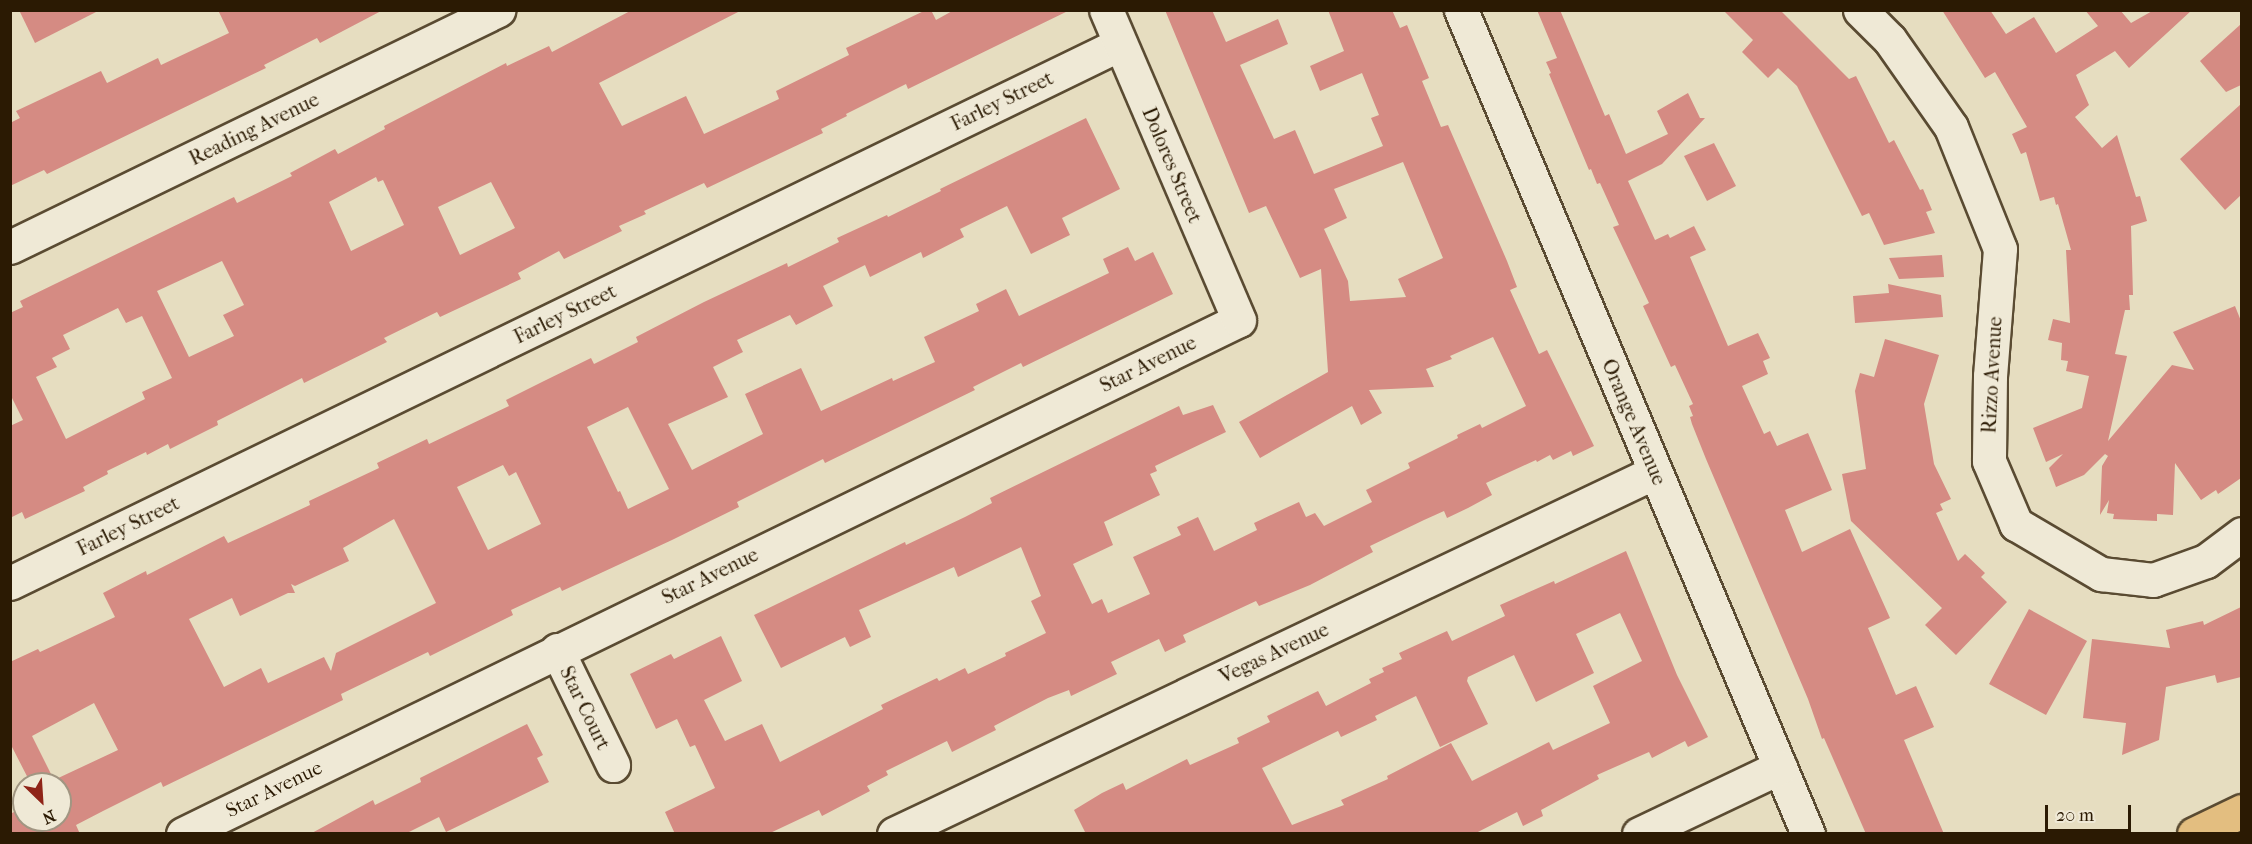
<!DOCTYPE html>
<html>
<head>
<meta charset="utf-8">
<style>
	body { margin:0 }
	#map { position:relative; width:2252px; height:844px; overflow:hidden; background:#e6ddc0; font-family:"IM FELL French Canon",serif }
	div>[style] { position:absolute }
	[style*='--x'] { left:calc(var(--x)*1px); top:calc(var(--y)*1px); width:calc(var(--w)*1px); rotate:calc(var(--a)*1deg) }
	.building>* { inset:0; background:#d58b83 }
	.roads { filter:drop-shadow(2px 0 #5a4b32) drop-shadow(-2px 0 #5a4b32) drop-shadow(0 2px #5a4b32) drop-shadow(0 -2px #5a4b32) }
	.minor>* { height:33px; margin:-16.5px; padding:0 16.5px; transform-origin:16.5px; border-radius:16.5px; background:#efe9d6 }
	.motorway>* { height:33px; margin:-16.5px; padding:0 16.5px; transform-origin:16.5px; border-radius:16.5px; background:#e3be80 }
	span { translate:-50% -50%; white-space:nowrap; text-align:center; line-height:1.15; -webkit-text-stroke:6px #efe9d6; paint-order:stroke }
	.street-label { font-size:20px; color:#2b1a03 }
	.frame { position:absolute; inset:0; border:12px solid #2b1a03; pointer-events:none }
	.north { position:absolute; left:12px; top:772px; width:60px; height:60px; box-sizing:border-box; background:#efe9d6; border:2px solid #a19682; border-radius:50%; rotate:155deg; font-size:16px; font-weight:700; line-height:24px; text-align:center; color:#2b1a03 }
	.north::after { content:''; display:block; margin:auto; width:21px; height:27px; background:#8f2418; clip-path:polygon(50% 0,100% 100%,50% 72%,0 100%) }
	.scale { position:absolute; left:2045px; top:805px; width:86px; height:27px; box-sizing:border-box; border:3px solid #2b1a03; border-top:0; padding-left:8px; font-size:18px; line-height:21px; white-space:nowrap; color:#2b1a03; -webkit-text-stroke:4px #efe9d6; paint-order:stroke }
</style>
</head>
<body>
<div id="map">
	<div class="building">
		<i style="clip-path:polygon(19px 10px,100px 10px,35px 43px)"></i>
		<i style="clip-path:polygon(218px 10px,383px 10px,320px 43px,317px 38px,264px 65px,266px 68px,47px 174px,44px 170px,10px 186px,10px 123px,20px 118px,16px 111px,101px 71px,107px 83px,158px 58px,161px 65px,229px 33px)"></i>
		<i style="clip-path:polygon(evenodd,632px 10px,742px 10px,599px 83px,622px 126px,686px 96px,704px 134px,779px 99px,776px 91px,849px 55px,846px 48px,926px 10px,931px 10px,936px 20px,954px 10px,1070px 10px,908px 89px,906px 84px,846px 114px,847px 116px,821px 129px,823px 133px,707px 188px,704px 183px,644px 211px,646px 214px,619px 226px,622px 231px,564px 259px,559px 251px,518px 273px,521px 279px,440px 317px,437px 312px,384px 338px,387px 342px,304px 383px,302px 378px,217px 421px,218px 425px,170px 449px,168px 444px,147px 455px,146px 452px,107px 471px,108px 474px,83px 487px,85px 491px,25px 519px,22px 512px,10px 518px,10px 426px,23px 420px,10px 394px,10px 313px,23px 307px,20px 301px,234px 197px,237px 203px,292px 176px,290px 173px,335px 149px,338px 154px,385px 129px,384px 126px,506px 63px,507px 66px,549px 46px,552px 52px,632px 10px,376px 177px,378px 182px,383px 180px,404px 225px,351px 251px,329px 202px,376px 177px,632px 10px,491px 182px,515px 228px,460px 255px,438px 207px,491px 182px,632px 10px,222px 261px,244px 305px,223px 315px,234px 336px,189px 357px,157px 291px,222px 261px,632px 10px,118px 308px,126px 323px,142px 316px,172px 378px,142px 392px,145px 399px,66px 439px,36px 377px,57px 367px,52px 358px,70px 349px,63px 335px,118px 308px)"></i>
		<i style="clip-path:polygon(evenodd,1165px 10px,1212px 10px,1226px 42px,1278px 19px,1288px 44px,1240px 65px,1274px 139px,1295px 130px,1314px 174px,1383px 146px,1371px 118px,1379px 115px,1362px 73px,1320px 91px,1310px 66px,1344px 51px,1328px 10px,1392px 10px,1400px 28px,1407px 25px,1429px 78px,1422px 81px,1441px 127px,1448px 125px,1507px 261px,1517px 287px,1510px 290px,1539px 354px,1547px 350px,1594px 446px,1573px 456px,1571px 451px,1553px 460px,1550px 455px,1537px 462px,1536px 460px,1486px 483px,1492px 495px,1468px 508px,1447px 518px,1444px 511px,1424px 520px,1370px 546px,1373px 552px,1310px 585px,1259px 606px,1256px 601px,1183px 635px,1186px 642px,1165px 652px,1159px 639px,1111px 662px,1117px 674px,1071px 696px,1069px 690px,1048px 698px,994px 726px,996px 730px,952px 752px,947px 741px,886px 771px,888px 775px,867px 786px,870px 791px,822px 816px,819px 810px,768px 834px,675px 834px,665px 812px,715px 788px,695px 745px,690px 747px,677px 719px,656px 729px,630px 674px,671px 654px,674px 659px,721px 636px,742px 681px,704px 700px,725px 741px,762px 724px,780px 762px,883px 709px,881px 705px,937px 678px,939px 681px,965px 668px,968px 674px,1006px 656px,1005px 653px,1046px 633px,1031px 601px,1041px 596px,1021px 547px,958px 577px,954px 567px,859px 610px,871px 637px,850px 647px,845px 637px,781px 668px,754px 615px,905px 542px,906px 545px,965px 517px,992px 503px,990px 498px,1121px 434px,1179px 406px,1183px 415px,1213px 405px,1226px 432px,1155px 466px,1157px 471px,1150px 474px,1160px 495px,1104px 522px,1113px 545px,1073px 564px,1092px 604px,1102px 599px,1108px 613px,1150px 594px,1133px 557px,1181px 535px,1177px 527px,1198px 517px,1214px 551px,1257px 530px,1254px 523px,1299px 502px,1306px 517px,1315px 513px,1324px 526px,1372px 502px,1366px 490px,1410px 468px,1408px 463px,1458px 438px,1457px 435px,1480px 424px,1482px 428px,1526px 406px,1493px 337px,1450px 356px,1452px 359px,1426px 369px,1434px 387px,1369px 390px,1382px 413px,1361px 425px,1352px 406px,1260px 458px,1239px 422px,1328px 372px,1321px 269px,1300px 278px,1266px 206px,1249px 213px,1165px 10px,1403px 162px,1443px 258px,1398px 279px,1406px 297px,1350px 301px,1348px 281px,1324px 229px,1347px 218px,1334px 189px,1403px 162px)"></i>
		<i style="clip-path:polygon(1537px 10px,1560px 10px,1605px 116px,1609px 114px,1626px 154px,1668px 134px,1657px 111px,1688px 93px,1700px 118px,1705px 118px,1662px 164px,1628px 181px,1655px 240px,1668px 234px,1670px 238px,1694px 226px,1706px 250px,1690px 257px,1728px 346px,1758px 333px,1770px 358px,1763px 361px,1768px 374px,1742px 386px,1764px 434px,1770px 431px,1777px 446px,1808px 433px,1832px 490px,1785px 510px,1802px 552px,1850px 529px,1890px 618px,1868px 628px,1896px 695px,1916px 686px,1934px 727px,1904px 740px,1944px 834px,1866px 834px,1824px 738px,1822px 739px,1808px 699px,1706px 459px,1692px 424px,1690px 417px,1693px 416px,1689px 406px,1693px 404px,1675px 365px,1671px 367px,1643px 306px,1649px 303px,1613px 227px,1619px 225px,1600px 183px,1597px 184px,1591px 169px,1589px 170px,1549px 74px,1551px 73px,1546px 62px,1557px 58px)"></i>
		<i style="clip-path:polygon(1723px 10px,1780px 10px,1849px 79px,1856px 76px,1889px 143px,1894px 140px,1920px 190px,1923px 189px,1932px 210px,1926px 212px,1935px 233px,1884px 245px,1869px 213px,1862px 216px,1797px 86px,1778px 68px,1768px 78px,1742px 52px,1753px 40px)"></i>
		<i style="clip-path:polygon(1942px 10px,1990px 10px,2006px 34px,2034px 17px,2056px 53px,2098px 26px,2085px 10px,2120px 10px,2131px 23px,2154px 10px,2192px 10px,2129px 68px,2115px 51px,2076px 75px,2089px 105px,2075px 117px,2102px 148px,2117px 135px,2136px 197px,2140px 196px,2147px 221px,2131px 226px,2133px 295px,2129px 295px,2130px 310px,2125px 310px,2115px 354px,2127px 356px,2108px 441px,2172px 365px,2194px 370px,2173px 332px,2235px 306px,2241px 321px,2241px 478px,2218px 494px,2216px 490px,2201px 500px,2175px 463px,2173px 515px,2157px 514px,2157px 521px,2113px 519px,2114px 514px,2107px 513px,2109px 500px,2100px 515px,2102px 466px,2108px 456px,2105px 454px,2084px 475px,2056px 487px,2049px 468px,2063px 454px,2046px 462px,2033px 428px,2082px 408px,2089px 376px,2066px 371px,2068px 361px,2061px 360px,2062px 343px,2048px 340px,2053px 319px,2070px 323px,2066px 250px,2071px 250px,2058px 204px,2056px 205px,2054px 197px,2040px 201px,2026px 152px,2021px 154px,2012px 134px,2027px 127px,1995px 72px,1985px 78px)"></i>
		<i style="clip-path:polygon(2241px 24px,2241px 85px,2226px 92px,2200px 61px)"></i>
		<i style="clip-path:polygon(2241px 104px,2241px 195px,2225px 210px,2180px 159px)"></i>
		<i style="clip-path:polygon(evenodd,1086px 118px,1120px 189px,1062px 218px,1070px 235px,1031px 254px,1007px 206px,960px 229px,964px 237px,923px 258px,921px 252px,870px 277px,865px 265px,823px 286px,833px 306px,796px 325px,790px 315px,737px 340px,743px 352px,713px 367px,728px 397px,668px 424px,692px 470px,763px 434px,745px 394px,801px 368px,821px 411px,892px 378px,893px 381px,935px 362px,924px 337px,979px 311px,976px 304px,1006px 289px,1019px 316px,1109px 273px,1103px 259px,1128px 247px,1135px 261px,1153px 252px,1173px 294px,1023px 367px,1021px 363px,973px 387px,975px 390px,825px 463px,823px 459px,737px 502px,739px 507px,672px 540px,562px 591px,560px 587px,511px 610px,513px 615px,430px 656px,428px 652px,341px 694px,343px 700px,163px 787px,161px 782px,103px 811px,76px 825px,80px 834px,10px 834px,10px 814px,24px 807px,24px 820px,60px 820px,60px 784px,31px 784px,12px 747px,10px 748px,10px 662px,38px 649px,40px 652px,115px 617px,103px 593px,146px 571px,147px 575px,224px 536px,228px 543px,310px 505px,309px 501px,379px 468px,377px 463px,427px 439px,429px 444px,509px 406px,506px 400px,544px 381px,591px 358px,594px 364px,638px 342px,636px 337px,704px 302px,787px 263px,788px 267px,839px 242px,837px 238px,887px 215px,888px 217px,941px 191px,940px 189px,1086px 118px,628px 407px,669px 489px,628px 509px,620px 491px,618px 492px,587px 427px,628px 407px,1086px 118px,503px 465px,509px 476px,516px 472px,541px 524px,488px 550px,457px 487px,503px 465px,1086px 118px,394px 519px,436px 603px,336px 653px,331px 671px,324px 657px,268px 683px,261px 668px,224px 687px,189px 619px,232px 598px,240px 616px,288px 593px,295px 593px,291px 584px,295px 586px,349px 561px,343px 548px,394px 519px,1086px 118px,94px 703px,118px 750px,54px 780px,32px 736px,94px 703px)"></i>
		<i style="clip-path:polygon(1714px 143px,1736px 186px,1707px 201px,1684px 156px)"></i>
		<i style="clip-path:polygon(1942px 255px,1944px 277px,1899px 279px,1889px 258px)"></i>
		<i style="clip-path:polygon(1888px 284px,1941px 295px,1943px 317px,1855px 323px,1853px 296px,1889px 293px)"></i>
		<i style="clip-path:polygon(1885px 339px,1939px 355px,1924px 404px,1934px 464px,1951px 499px,1940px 504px,1943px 510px,1936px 513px,1958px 561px,1965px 554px,1985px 573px,1981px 577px,2007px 602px,1956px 655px,1925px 625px,1942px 608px,1851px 521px,1842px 474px,1866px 469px,1855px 391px,1860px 373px,1874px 377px)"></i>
		<i style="clip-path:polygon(evenodd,1626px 551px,1677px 675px,1708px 737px,1688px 747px,1685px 741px,1652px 758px,1649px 752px,1597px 775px,1599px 779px,1541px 810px,1543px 816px,1523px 826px,1517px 812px,1474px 834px,1086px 834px,1074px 810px,1102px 793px,1123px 783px,1126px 790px,1187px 759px,1190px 765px,1239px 743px,1237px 738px,1270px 722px,1267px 716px,1318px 691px,1326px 706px,1371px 683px,1369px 679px,1384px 672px,1382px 668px,1402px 659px,1399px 653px,1447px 631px,1452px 641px,1505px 616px,1500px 605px,1554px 581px,1555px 584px,1626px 551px,1620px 613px,1642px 661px,1593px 686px,1610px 723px,1553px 750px,1549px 742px,1472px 781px,1451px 743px,1387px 776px,1388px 779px,1341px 800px,1344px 805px,1292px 825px,1262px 768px,1338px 731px,1341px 737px,1377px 720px,1375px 716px,1416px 696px,1440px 747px,1488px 724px,1467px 681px,1468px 677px,1514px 655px,1536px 702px,1594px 673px,1576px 634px,1620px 613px)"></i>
		<i style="clip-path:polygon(2241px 607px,2241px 677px,2217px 683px,2215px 675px,2166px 687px,2159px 740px,2122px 755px,2126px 723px,2083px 718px,2092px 639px,2170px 648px,2166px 630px,2203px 621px,2204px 625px)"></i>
		<i style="clip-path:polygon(2029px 609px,2087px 641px,2046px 715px,1989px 684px)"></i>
		<i style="clip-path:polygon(527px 724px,543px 755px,537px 758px,549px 782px,446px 832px,439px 817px,405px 834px,310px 834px,373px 800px,375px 805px,421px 782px,420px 778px)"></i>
	</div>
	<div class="roads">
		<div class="minor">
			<i style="--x:1461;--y:10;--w:894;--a:67.16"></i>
			<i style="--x:1860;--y:10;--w:42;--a:45"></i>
			<i style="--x:1890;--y:40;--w:106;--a:55"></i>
			<i style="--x:1951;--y:127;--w:131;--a:68.1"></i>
			<i style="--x:2000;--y:249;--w:127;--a:94.5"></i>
			<i style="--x:1990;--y:376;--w:85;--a:90.7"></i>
			<i style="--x:1989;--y:461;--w:69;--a:66.8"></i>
			<i style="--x:2016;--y:524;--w:99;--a:30.5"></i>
			<i style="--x:2101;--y:574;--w:52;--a:6.6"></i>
			<i style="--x:2153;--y:580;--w:56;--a:-19.7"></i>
			<i style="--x:2206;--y:561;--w:45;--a:-36.9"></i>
			<i style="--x:10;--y:247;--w:543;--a:-25.9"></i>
			<i style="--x:10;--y:583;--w:1234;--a:-25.9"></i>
			<i style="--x:557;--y:650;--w:128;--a:64"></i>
			<i style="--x:183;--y:834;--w:1174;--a:-25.95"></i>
			<i style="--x:1239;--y:320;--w:337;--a:-113.2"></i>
			<i style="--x:894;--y:834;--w:843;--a:-25.44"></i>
			<i style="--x:1639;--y:834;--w:156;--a:-25.4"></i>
		</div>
		<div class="motorway">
			<i style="--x:2194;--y:834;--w:53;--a:-25.6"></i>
		</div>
	</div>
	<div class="street-label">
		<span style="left:1002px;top:101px;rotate:-26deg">Farley Street</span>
		<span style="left:254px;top:129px;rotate:-26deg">Reading Avenue</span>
		<span style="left:1172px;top:165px;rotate:67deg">Dolores Street</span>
		<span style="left:565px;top:314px;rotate:-26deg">Farley Street</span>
		<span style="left:1148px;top:364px;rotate:-26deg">Star Avenue</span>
		<span style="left:1992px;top:375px;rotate:-87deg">Rizzo Avenue</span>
		<span style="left:1634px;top:422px;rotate:67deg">Orange Avenue</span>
		<span style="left:128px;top:526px;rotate:-26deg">Farley Street</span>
		<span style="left:710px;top:576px;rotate:-26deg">Star Avenue</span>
		<span style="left:1274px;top:653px;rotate:-25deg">Vegas Avenue</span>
		<span style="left:585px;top:708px;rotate:64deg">Star Court</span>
		<span style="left:274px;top:789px;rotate:-26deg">Star Avenue</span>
	</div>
	<div class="frame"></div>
	<div class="north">N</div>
	<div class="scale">20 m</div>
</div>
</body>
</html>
